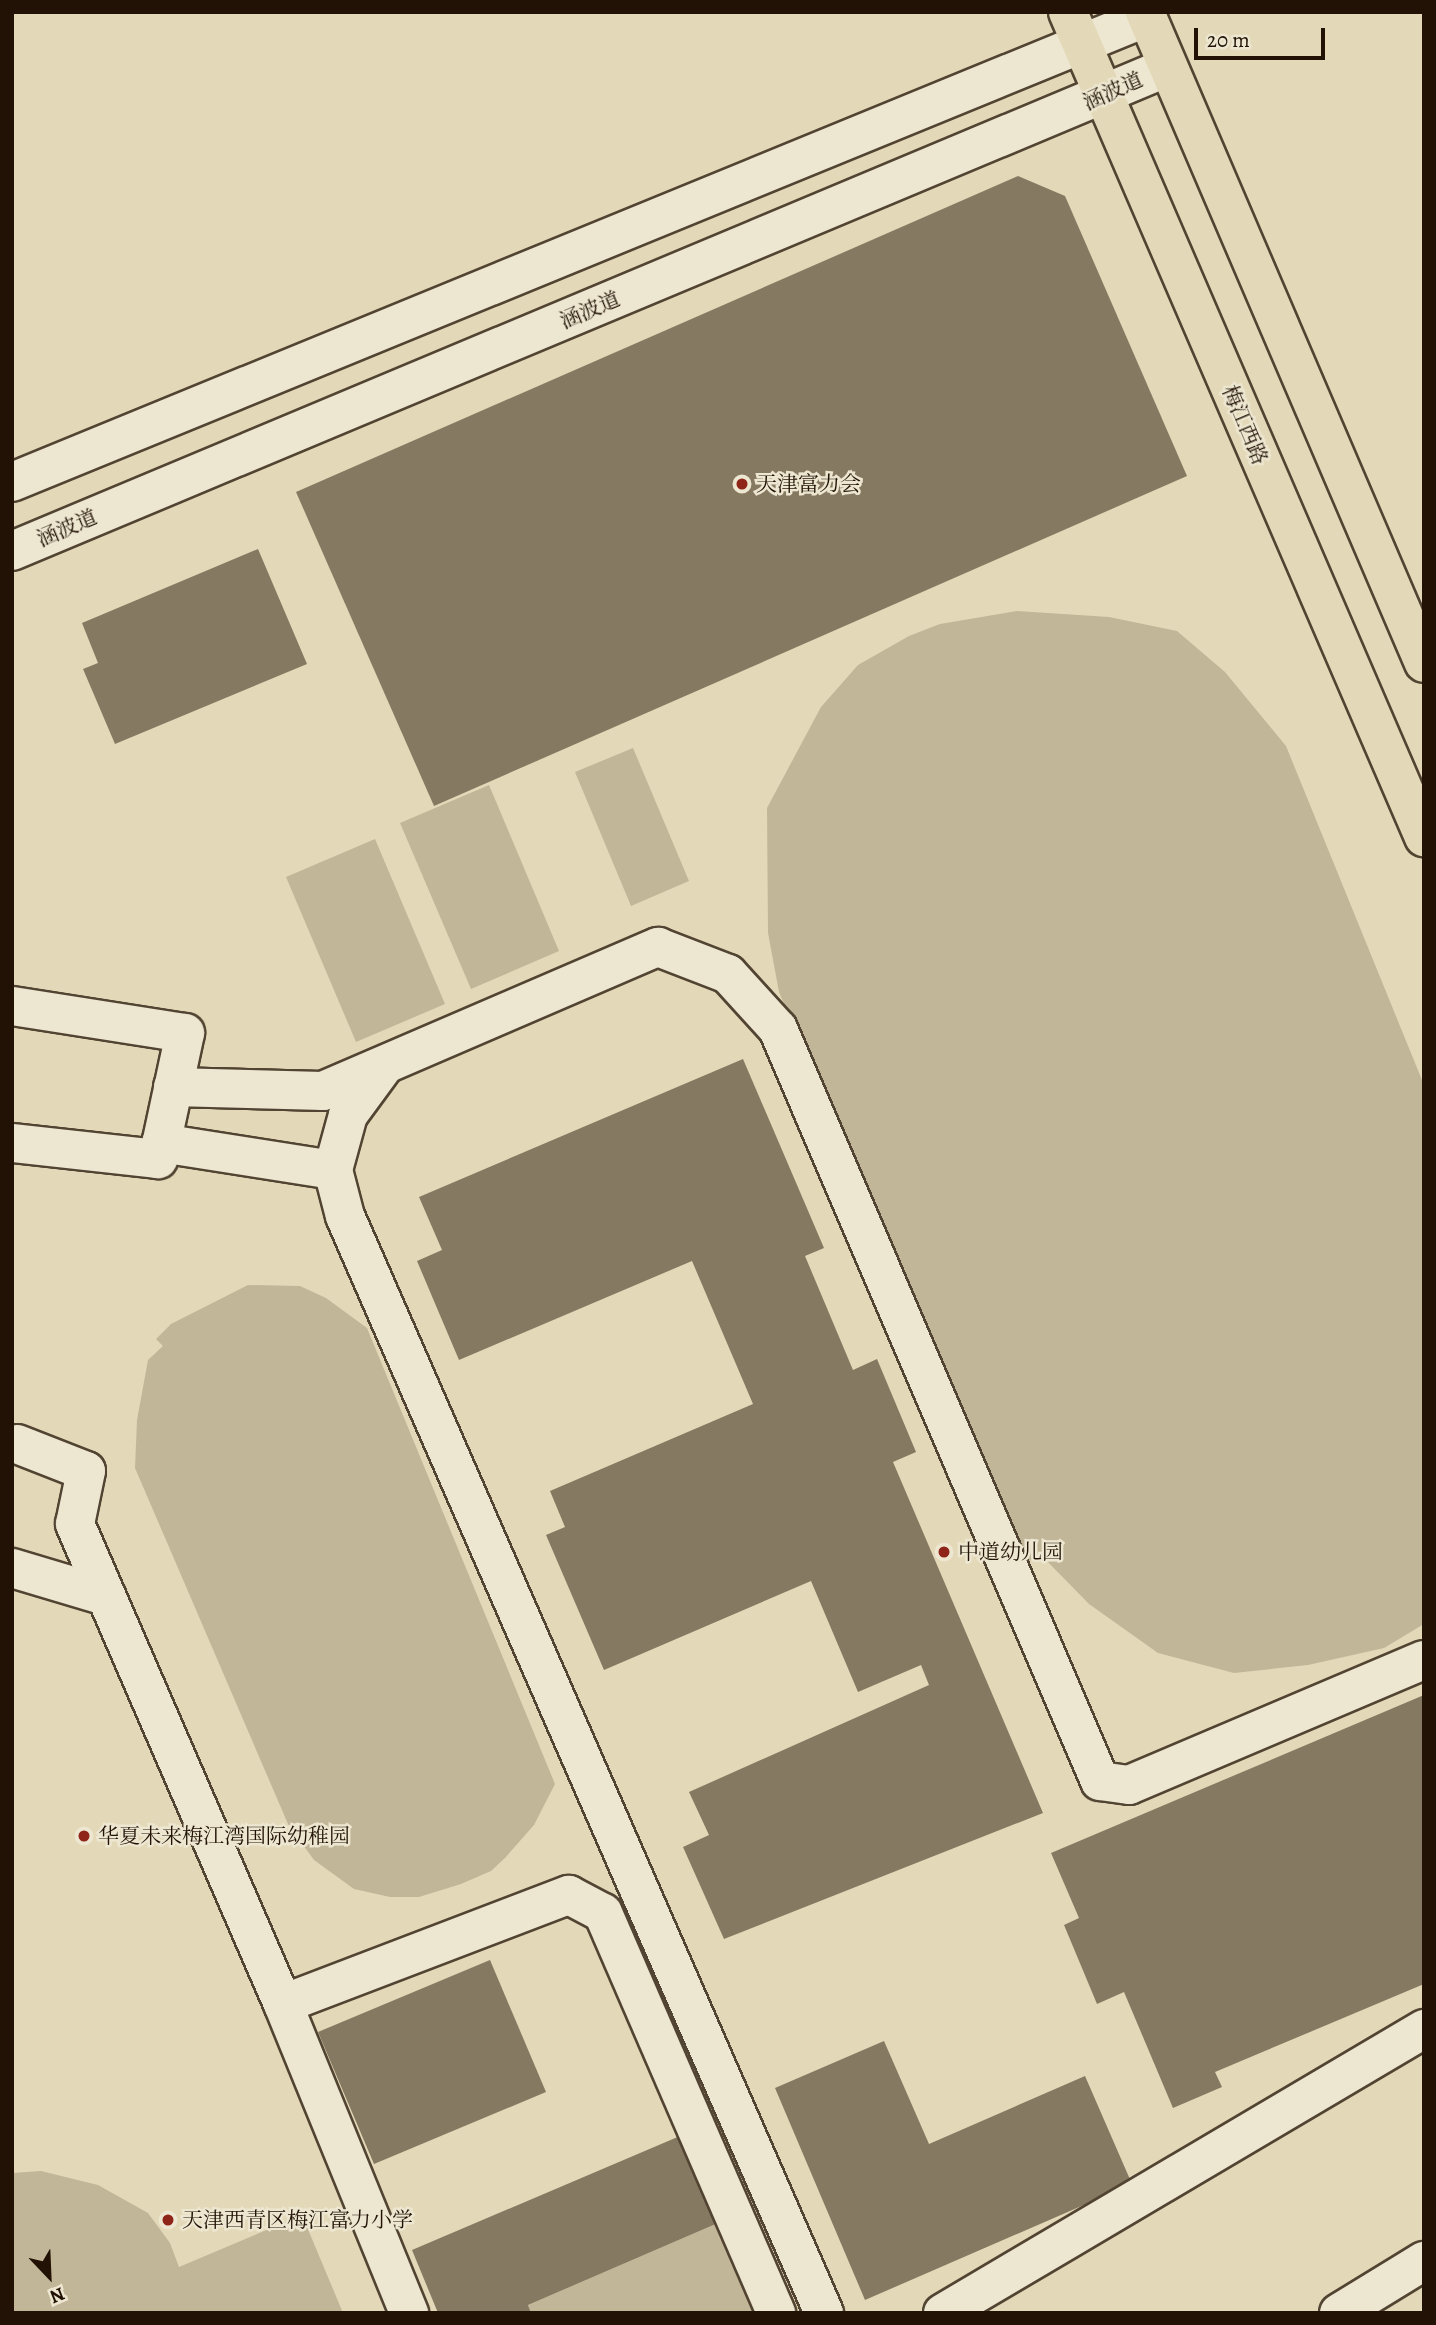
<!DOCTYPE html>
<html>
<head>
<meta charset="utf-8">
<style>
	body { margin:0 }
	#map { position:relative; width:1436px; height:2325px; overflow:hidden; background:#e3d8b7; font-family:Alegreya,"Noto Serif SC",serif }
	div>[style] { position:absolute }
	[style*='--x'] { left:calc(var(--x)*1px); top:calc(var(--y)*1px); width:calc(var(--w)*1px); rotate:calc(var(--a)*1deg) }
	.green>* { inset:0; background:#c2b699 }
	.building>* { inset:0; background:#867962 }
	.roads { filter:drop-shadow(2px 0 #524432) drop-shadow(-2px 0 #524432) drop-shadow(0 2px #524432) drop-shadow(0 -2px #524432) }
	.minor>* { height:38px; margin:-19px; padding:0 19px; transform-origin:19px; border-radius:19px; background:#ede6d0 }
	.major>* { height:38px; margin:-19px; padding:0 19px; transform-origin:19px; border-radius:19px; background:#e3d8b7 }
	.dots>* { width:19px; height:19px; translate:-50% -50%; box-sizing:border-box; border:4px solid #ede6d0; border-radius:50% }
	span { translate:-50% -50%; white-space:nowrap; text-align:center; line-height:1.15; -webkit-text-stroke:5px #ede6d0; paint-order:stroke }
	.street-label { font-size:21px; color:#211205 }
	.poi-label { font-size:21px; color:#211205 }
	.left { translate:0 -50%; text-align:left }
	.frame { position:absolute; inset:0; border:14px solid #211205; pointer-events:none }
	.north { position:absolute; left:14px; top:2241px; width:70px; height:70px; -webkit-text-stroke:5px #ede6d0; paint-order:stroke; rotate:157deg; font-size:19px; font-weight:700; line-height:28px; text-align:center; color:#211205 }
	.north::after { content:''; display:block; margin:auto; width:24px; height:32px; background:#211205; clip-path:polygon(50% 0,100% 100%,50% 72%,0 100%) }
	.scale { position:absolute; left:1194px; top:28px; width:131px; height:32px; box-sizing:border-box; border:4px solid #211205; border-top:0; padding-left:9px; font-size:21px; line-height:24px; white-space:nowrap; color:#211205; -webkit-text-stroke:5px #ede6d0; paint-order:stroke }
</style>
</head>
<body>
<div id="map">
	<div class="green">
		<i style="clip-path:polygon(1017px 611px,1109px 617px,1177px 631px,1225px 672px,1286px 746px,1424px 1085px,1424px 1624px,1384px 1648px,1308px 1665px,1234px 1673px,1158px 1653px,1089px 1604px,1042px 1556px,1023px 1563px,779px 992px,768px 933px,767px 808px,821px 707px,858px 665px,909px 636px,940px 624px)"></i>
		<i style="clip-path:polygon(633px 748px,689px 881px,631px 906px,575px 772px)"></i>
		<i style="clip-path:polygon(489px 785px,559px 951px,471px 989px,400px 823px)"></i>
		<i style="clip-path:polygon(375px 839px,445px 1004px,356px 1042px,286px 877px)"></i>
		<i style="clip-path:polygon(248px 1285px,300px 1286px,326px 1298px,367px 1328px,555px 1784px,534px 1825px,505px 1858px,491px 1871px,461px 1884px,419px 1897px,390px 1897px,354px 1889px,314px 1860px,288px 1824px,135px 1468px,137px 1420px,148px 1360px,163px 1346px,156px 1339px,171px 1324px)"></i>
		<i style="clip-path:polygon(41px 2171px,98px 2185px,148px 2213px,170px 2243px,179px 2267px,302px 2215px,343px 2313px,12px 2313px,12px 2173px)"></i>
		<i style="clip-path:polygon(725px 2220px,764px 2313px,531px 2313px,528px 2305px)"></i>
	</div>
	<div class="building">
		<i style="clip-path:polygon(1018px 176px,1065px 196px,1187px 476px,434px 806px,296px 492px)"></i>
		<i style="clip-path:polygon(258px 549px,307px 664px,115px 744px,83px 669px,98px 663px,82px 623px)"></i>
		<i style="clip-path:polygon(743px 1059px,824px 1248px,805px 1256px,853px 1370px,877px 1359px,916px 1452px,893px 1462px,1043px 1813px,724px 1939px,683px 1847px,709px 1835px,689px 1792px,929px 1685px,921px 1665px,858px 1692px,811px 1581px,604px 1670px,546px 1535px,565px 1527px,550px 1491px,753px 1404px,692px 1261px,459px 1360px,417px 1261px,442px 1250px,419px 1197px)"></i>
		<i style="clip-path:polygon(1424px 1695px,1424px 1984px,1215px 2072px,1222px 2087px,1173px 2108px,1124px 1992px,1097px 2004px,1064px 1925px,1079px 1918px,1051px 1853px)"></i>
		<i style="clip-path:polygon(490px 1960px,546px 2092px,374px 2164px,318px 2032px)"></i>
		<i style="clip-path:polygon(884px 2041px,929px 2144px,1085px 2076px,1132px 2184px,865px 2300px,775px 2088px)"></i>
		<i style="clip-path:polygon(687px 2133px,725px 2220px,528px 2305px,531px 2313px,438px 2313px,412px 2250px)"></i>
	</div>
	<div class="roads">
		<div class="minor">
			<i style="--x:12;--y:482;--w:1227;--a:-22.28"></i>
			<i style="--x:12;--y:551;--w:1253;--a:-22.72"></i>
			<i style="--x:12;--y:1006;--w:175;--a:8.9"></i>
			<i style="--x:185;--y:1033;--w:129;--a:102.1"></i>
			<i style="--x:158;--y:1159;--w:147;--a:-173.7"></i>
			<i style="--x:384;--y:1066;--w:61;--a:126.3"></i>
			<i style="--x:348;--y:1115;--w:57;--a:105.3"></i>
			<i style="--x:333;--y:1170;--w:48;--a:75.4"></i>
			<i style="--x:345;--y:1216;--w:1197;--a:66.41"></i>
			<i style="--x:173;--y:1087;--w:150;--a:1.5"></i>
			<i style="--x:323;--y:1091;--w:365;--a:-23.3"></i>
			<i style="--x:658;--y:947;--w:75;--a:21.1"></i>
			<i style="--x:728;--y:974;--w:74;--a:47.7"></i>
			<i style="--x:778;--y:1029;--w:818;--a:66.82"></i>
			<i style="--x:1100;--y:1781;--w:29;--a:8"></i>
			<i style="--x:1129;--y:1785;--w:320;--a:-23"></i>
			<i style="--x:161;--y:1143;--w:174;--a:8.9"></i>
			<i style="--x:17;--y:1444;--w:74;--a:21.4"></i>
			<i style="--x:86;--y:1471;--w:54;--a:101.7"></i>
			<i style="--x:75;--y:1524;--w:523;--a:66.57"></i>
			<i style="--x:283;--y:2004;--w:334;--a:67.8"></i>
			<i style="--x:12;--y:1568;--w:98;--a:16.6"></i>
			<i style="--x:283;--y:2004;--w:306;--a:-20.9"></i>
			<i style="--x:569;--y:1895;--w:38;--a:28"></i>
			<i style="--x:603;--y:1913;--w:436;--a:66.6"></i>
			<i style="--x:943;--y:2313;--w:559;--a:-30.56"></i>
			<i style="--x:1339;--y:2313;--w:100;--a:-31.5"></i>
		</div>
		<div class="major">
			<i style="--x:1068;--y:12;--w:899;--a:66.66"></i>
			<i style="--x:1145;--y:12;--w:708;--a:66.8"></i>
		</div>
	</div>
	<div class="dots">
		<i style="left:742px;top:484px;background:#8f2418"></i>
		<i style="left:944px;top:1552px;background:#8f2418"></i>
		<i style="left:84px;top:1836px;background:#8f2418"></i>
		<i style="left:168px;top:2220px;background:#8f2418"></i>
	</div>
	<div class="street-label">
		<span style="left:1113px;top:91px;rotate:-24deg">涵波道</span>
		<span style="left:590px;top:310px;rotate:-23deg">涵波道</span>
		<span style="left:1245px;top:425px;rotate:67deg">梅江西路</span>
		<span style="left:67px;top:528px;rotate:-23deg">涵波道</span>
	</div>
	<div class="poi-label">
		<span class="left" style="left:756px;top:484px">天津富力会</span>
		<span class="left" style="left:958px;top:1552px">中道幼儿园</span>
		<span class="left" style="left:98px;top:1836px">华夏未来梅江湾国际幼稚园</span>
		<span class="left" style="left:182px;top:2220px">天津西青区梅江富力小学</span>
	</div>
	<div class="frame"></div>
	<div class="north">N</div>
	<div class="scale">20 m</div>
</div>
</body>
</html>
